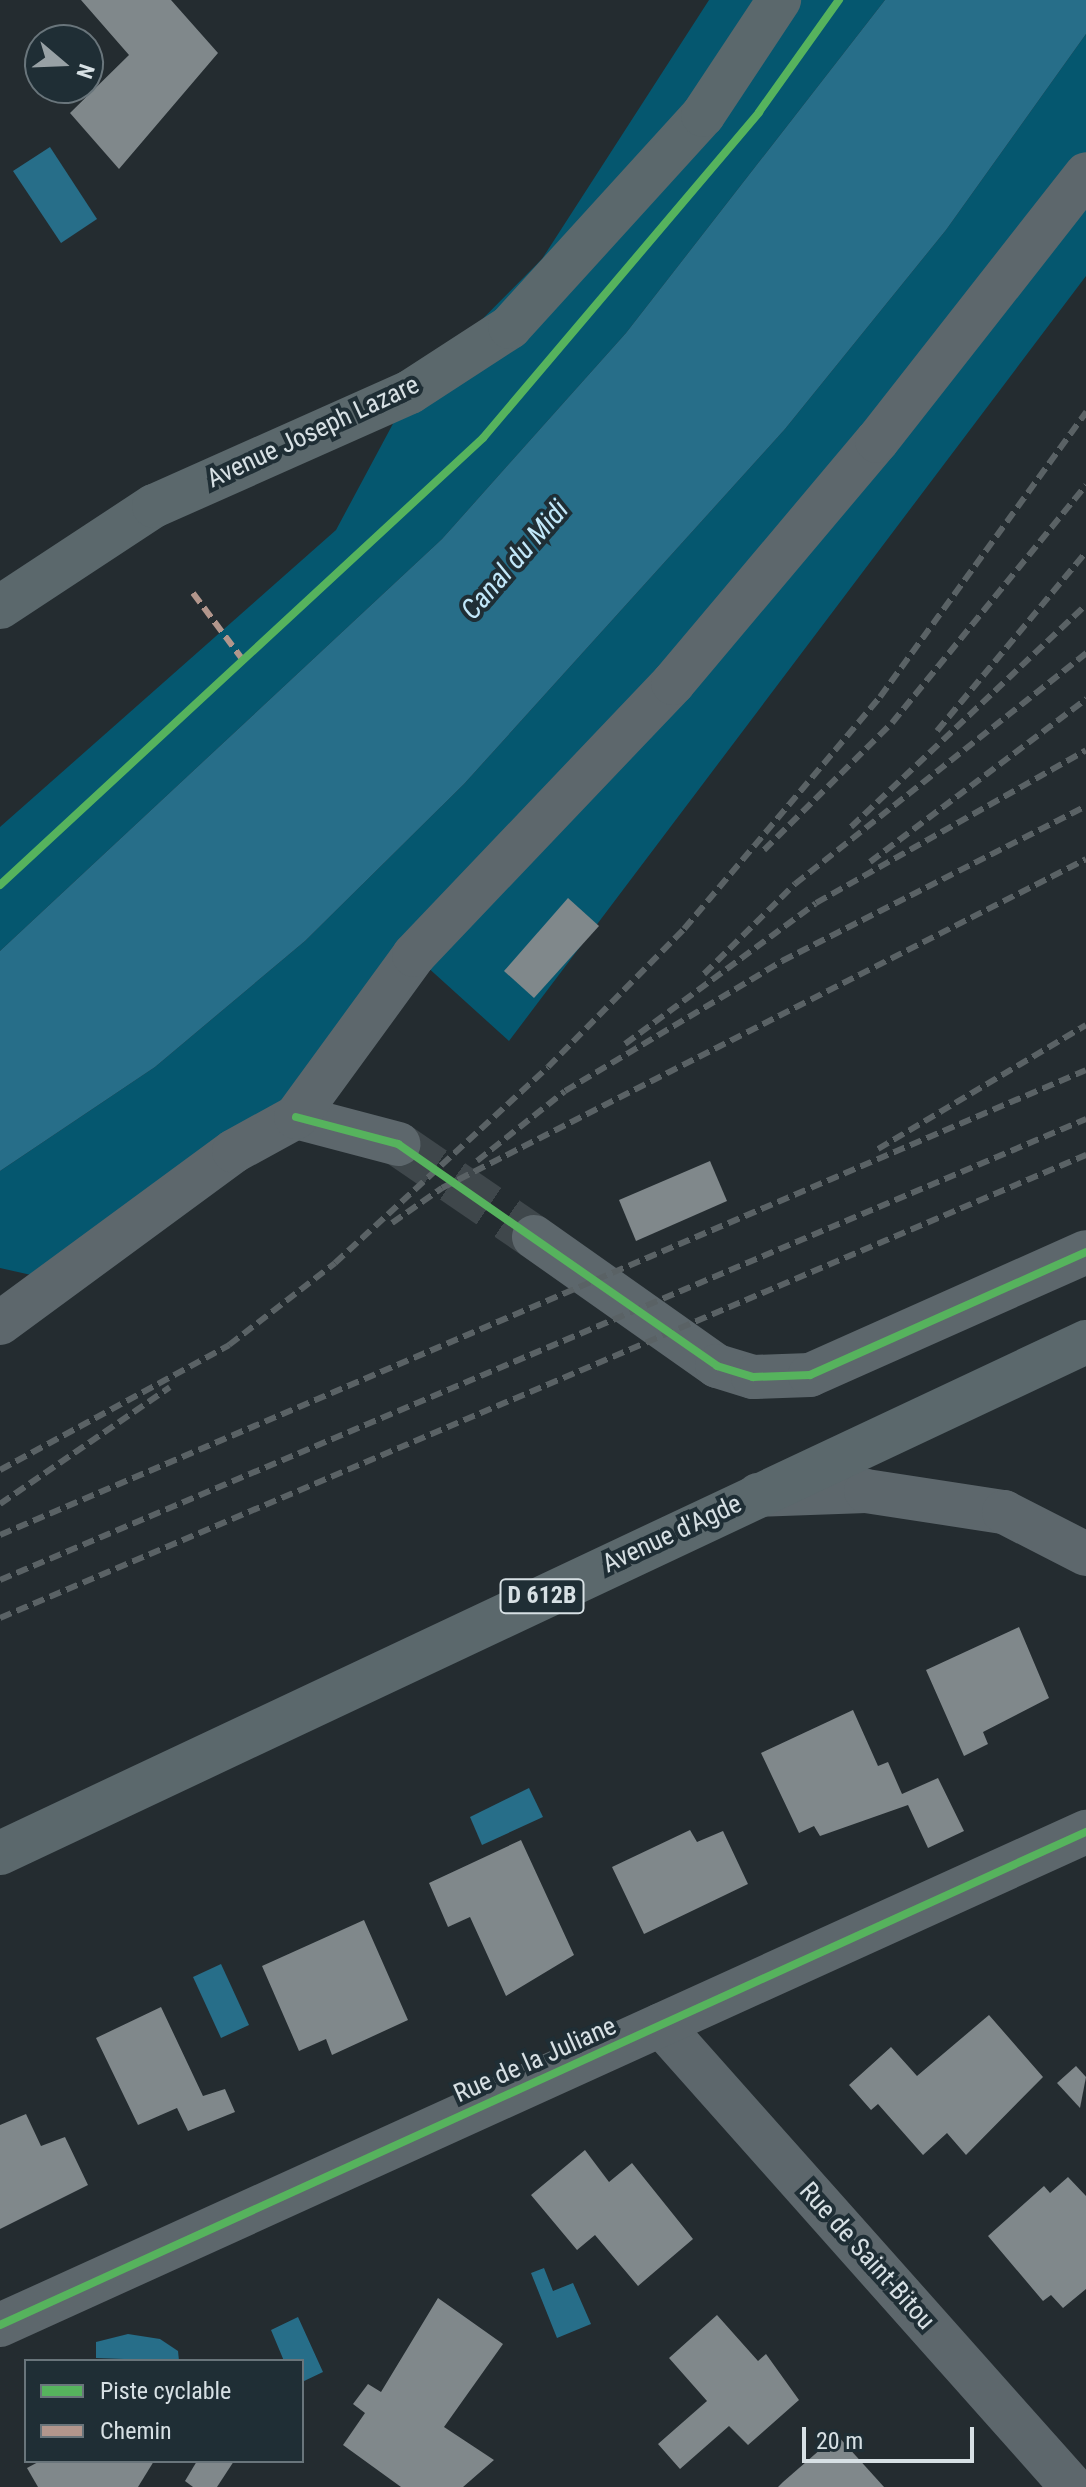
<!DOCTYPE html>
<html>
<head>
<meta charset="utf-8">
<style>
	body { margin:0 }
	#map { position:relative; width:1086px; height:2487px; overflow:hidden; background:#242c30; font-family:"Roboto Condensed",sans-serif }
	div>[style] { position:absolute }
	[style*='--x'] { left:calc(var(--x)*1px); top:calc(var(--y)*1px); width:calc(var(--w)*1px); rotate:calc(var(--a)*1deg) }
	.forest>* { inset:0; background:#05576f }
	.water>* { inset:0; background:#276e89 }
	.building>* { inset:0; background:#80888b }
	.minor-tunnel>* { height:44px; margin-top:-22px; transform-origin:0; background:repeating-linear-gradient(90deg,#3f474b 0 44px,transparent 0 66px) }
	.minor>* { height:44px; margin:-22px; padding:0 22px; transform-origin:22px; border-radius:22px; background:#5d676c }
	.major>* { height:44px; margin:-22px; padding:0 22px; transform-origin:22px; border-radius:22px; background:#5b686c }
	.rail>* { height:6px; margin-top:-3px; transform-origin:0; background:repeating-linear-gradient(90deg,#5a6265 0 12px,transparent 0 18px) }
	.quiet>* { height:6px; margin-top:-3px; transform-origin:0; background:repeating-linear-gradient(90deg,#b2968c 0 12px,transparent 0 18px) }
	.cycleway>* { height:8px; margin:-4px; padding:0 4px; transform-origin:4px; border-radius:4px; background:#56b35d }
	span { translate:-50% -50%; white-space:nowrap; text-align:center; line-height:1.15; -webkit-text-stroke:8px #1f2e35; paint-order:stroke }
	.shield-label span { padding:2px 6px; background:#1f2e35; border:2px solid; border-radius:6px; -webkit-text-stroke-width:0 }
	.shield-label { font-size:24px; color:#d7e0e4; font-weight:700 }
	.street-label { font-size:26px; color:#d7e0e4 }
	.water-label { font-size:28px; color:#c2e8fa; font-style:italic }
	.legend { position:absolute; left:24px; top:2359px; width:280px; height:104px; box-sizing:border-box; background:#1f2e35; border:2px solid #69757b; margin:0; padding:10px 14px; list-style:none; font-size:24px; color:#d7e0e4 }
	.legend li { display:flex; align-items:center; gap:16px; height:40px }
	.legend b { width:40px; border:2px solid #69757b }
	.north { position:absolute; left:24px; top:24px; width:80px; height:80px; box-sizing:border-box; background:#1f2e35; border:2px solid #69757b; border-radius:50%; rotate:109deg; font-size:22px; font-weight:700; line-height:32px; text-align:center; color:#d7e0e4 }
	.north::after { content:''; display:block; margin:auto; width:28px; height:36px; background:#98a1a5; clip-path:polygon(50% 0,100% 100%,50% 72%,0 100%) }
	.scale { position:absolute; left:802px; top:2427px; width:172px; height:36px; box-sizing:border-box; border:4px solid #d7e0e4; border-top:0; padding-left:10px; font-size:24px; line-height:28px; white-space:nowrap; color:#d7e0e4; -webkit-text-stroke:6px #1f2e35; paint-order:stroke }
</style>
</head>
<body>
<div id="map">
	<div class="forest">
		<i style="clip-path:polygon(709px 0,885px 0,626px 333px,442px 539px,0 951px,0 827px,336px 530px,410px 392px,542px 259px)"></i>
		<i style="clip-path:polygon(1086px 34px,1086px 276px,509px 1041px,414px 955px,296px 1117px,58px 1281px,0 1268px,0 1171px,155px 1067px,305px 941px,464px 784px,785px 429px,946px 230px)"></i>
	</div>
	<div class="water">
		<i style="clip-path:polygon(885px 0,1086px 0,1086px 34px,946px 230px,785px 429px,464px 784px,305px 941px,155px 1067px,0 1171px,0 951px,442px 539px,626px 333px)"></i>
		<i style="clip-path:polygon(50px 147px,97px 219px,61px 243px,13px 171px)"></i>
		<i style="clip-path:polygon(529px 1788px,543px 1817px,482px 1845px,470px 1817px)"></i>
		<i style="clip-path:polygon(221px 1964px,249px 2025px,221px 2038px,193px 1977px)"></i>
		<i style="clip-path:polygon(544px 2268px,553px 2291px,573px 2283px,591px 2324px,557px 2338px,531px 2273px)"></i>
		<i style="clip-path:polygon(298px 2317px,323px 2372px,302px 2382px,302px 2361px,284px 2361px,271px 2330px)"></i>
		<i style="clip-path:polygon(128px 2334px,160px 2339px,178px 2351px,179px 2361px,96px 2358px,96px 2342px)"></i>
	</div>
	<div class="building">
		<i style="clip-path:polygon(81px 0,171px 0,218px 53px,119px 169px,70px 113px,129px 55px)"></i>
		<i style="clip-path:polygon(568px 898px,599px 926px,534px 998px,504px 971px)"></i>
		<i style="clip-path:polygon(710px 1161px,727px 1201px,636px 1241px,619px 1200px)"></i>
		<i style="clip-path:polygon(1019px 1627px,1049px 1698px,983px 1732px,988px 1744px,964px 1756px,926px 1670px)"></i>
		<i style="clip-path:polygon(853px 1710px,878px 1766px,888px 1762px,902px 1794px,938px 1778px,964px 1831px,928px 1848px,908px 1805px,820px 1836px,814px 1826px,799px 1833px,761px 1753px)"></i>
		<i style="clip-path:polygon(690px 1830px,697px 1842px,723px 1831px,748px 1884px,644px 1934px,612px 1867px)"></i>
		<i style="clip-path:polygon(521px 1840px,574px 1955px,506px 1996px,470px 1917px,448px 1927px,429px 1883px)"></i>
		<i style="clip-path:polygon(364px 1920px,408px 2020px,332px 2055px,326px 2039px,299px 2051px,262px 1966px)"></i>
		<i style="clip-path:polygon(161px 2007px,203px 2096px,225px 2089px,235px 2112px,188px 2131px,177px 2108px,138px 2125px,96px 2038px)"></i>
		<i style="clip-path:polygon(989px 2015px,1043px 2077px,966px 2155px,947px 2133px,923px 2155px,878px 2104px,871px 2110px,849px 2085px,891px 2047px,917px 2076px)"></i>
		<i style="clip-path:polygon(1076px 2066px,1086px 2077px,1080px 2108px,1057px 2083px)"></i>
		<i style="clip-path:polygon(26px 2114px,41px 2146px,65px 2137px,88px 2185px,0 2229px,0 2125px)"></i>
		<i style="clip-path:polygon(585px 2150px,609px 2182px,632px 2163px,693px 2239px,638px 2286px,595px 2235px,577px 2250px,531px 2195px)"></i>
		<i style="clip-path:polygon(1068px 2177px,1086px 2196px,1086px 2289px,1063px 2308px,1051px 2295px,1043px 2301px,988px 2236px,1044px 2186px,1050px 2193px)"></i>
		<i style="clip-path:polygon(438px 2298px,503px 2344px,444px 2427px,494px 2460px,463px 2487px,401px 2487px,343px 2445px,365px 2413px,353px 2404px,368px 2384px,381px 2392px)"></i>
		<i style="clip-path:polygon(717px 2315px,758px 2361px,766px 2354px,799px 2400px,748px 2445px,729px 2426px,680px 2469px,658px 2444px,707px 2401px,669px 2358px)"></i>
		<i style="clip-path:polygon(837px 2435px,884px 2487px,778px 2487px,783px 2482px)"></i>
		<i style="clip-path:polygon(40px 2461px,154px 2461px,138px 2487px,38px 2487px,27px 2468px)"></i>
		<i style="clip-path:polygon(197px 2461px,234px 2461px,217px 2487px,193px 2487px,185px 2481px)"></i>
	</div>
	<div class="minor-tunnel">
		<i style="--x:398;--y:1144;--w:165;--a:34.4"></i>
	</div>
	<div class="minor">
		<i style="--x:296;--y:1117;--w:106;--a:14.8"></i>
		<i style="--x:534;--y:1237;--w:224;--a:35.2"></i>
		<i style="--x:717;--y:1366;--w:38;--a:17"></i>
		<i style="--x:753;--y:1377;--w:57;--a:-2"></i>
		<i style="--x:810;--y:1375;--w:302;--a:-24"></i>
		<i style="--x:0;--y:1323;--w:290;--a:-36.3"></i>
		<i style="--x:234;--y:1151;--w:71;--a:-28.7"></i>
		<i style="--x:296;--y:1117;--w:200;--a:-53.9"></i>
		<i style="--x:414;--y:955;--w:376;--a:-46.4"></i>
		<i style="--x:673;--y:683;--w:317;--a:-49.9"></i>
		<i style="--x:877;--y:441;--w:339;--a:-51.9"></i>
		<i style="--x:758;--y:1495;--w:108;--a:-2.1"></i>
		<i style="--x:866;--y:1491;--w:140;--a:8.7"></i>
		<i style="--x:1004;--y:1512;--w:92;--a:27.1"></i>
		<i style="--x:661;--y:2025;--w:618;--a:48.34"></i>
		<i style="--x:0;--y:2325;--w:1193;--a:-24.42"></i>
	</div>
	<div class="major">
		<i style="--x:0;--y:607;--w:184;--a:-33.3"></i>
		<i style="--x:154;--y:506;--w:280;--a:-24"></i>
		<i style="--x:410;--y:392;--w:119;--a:-33"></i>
		<i style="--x:510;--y:327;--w:287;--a:-47.7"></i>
		<i style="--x:703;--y:115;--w:138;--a:-56.5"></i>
		<i style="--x:0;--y:1853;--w:1200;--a:-25.2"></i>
	</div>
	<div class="rail">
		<i style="--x:937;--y:731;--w:233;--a:-50.2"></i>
		<i style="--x:851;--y:827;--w:323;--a:-43.4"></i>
		<i style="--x:764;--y:850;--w:180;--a:-44.8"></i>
		<i style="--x:892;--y:723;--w:307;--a:-50.8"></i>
		<i style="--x:870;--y:862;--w:271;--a:-37"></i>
		<i style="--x:704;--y:974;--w:128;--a:-44.7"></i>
		<i style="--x:795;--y:884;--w:372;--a:-38.4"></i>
		<i style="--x:625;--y:1044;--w:237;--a:-36.4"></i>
		<i style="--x:816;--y:903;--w:310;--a:-29.5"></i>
		<i style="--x:878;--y:1149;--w:242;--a:-30.8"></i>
		<i style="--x:477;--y:1161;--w:112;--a:-38.5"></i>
		<i style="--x:565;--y:1091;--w:253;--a:-30.9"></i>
		<i style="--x:782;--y:961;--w:341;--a:-27"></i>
		<i style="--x:392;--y:1223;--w:61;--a:-35"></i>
		<i style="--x:442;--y:1188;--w:723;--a:-27.06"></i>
		<i style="--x:0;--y:1470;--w:261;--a:-28.6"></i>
		<i style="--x:229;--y:1345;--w:134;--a:-37.7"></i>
		<i style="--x:335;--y:1263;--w:289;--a:-42.6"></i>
		<i style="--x:548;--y:1067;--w:194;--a:-45.4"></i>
		<i style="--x:684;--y:929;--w:304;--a:-49.8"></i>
		<i style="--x:880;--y:697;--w:352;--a:-54.1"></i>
		<i style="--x:0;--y:1504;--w:206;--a:-34.5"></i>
		<i style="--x:0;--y:1535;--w:1181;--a:-23.18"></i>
		<i style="--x:0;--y:1580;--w:1180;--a:-23"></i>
		<i style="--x:0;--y:1618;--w:1181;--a:-23.09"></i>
	</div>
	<div class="quiet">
		<i style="--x:193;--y:593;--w:84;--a:53.3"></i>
	</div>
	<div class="cycleway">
		<i style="--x:0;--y:885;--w:658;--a:-42.78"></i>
		<i style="--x:483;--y:438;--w:427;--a:-49.7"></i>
		<i style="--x:759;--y:112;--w:138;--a:-54.5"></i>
		<i style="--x:296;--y:1117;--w:106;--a:14.8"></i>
		<i style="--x:398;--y:1144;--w:389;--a:34.8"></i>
		<i style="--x:717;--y:1366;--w:38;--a:17"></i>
		<i style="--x:753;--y:1377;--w:57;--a:-2"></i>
		<i style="--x:810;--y:1375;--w:302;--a:-24"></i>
		<i style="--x:0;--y:2325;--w:1193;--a:-24.42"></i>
	</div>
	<div class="shield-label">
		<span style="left:542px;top:1596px">D 612B</span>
	</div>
	<div class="street-label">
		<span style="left:313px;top:432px;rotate:-25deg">Avenue Joseph Lazare</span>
		<span style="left:672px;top:1534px;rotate:-25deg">Avenue d'Agde</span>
		<span style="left:535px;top:2060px;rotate:-24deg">Rue de la Juliane</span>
		<span style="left:867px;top:2256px;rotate:48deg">Rue de Saint-Bitou</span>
	</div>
	<div class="water-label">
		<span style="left:515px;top:560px;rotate:-49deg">Canal du Midi</span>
	</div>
	<ul class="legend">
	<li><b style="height:10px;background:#56b35d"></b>Piste cyclable</li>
	<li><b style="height:10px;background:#b2968c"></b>Chemin</li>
	</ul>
	<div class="north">N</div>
	<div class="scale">20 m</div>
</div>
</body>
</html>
